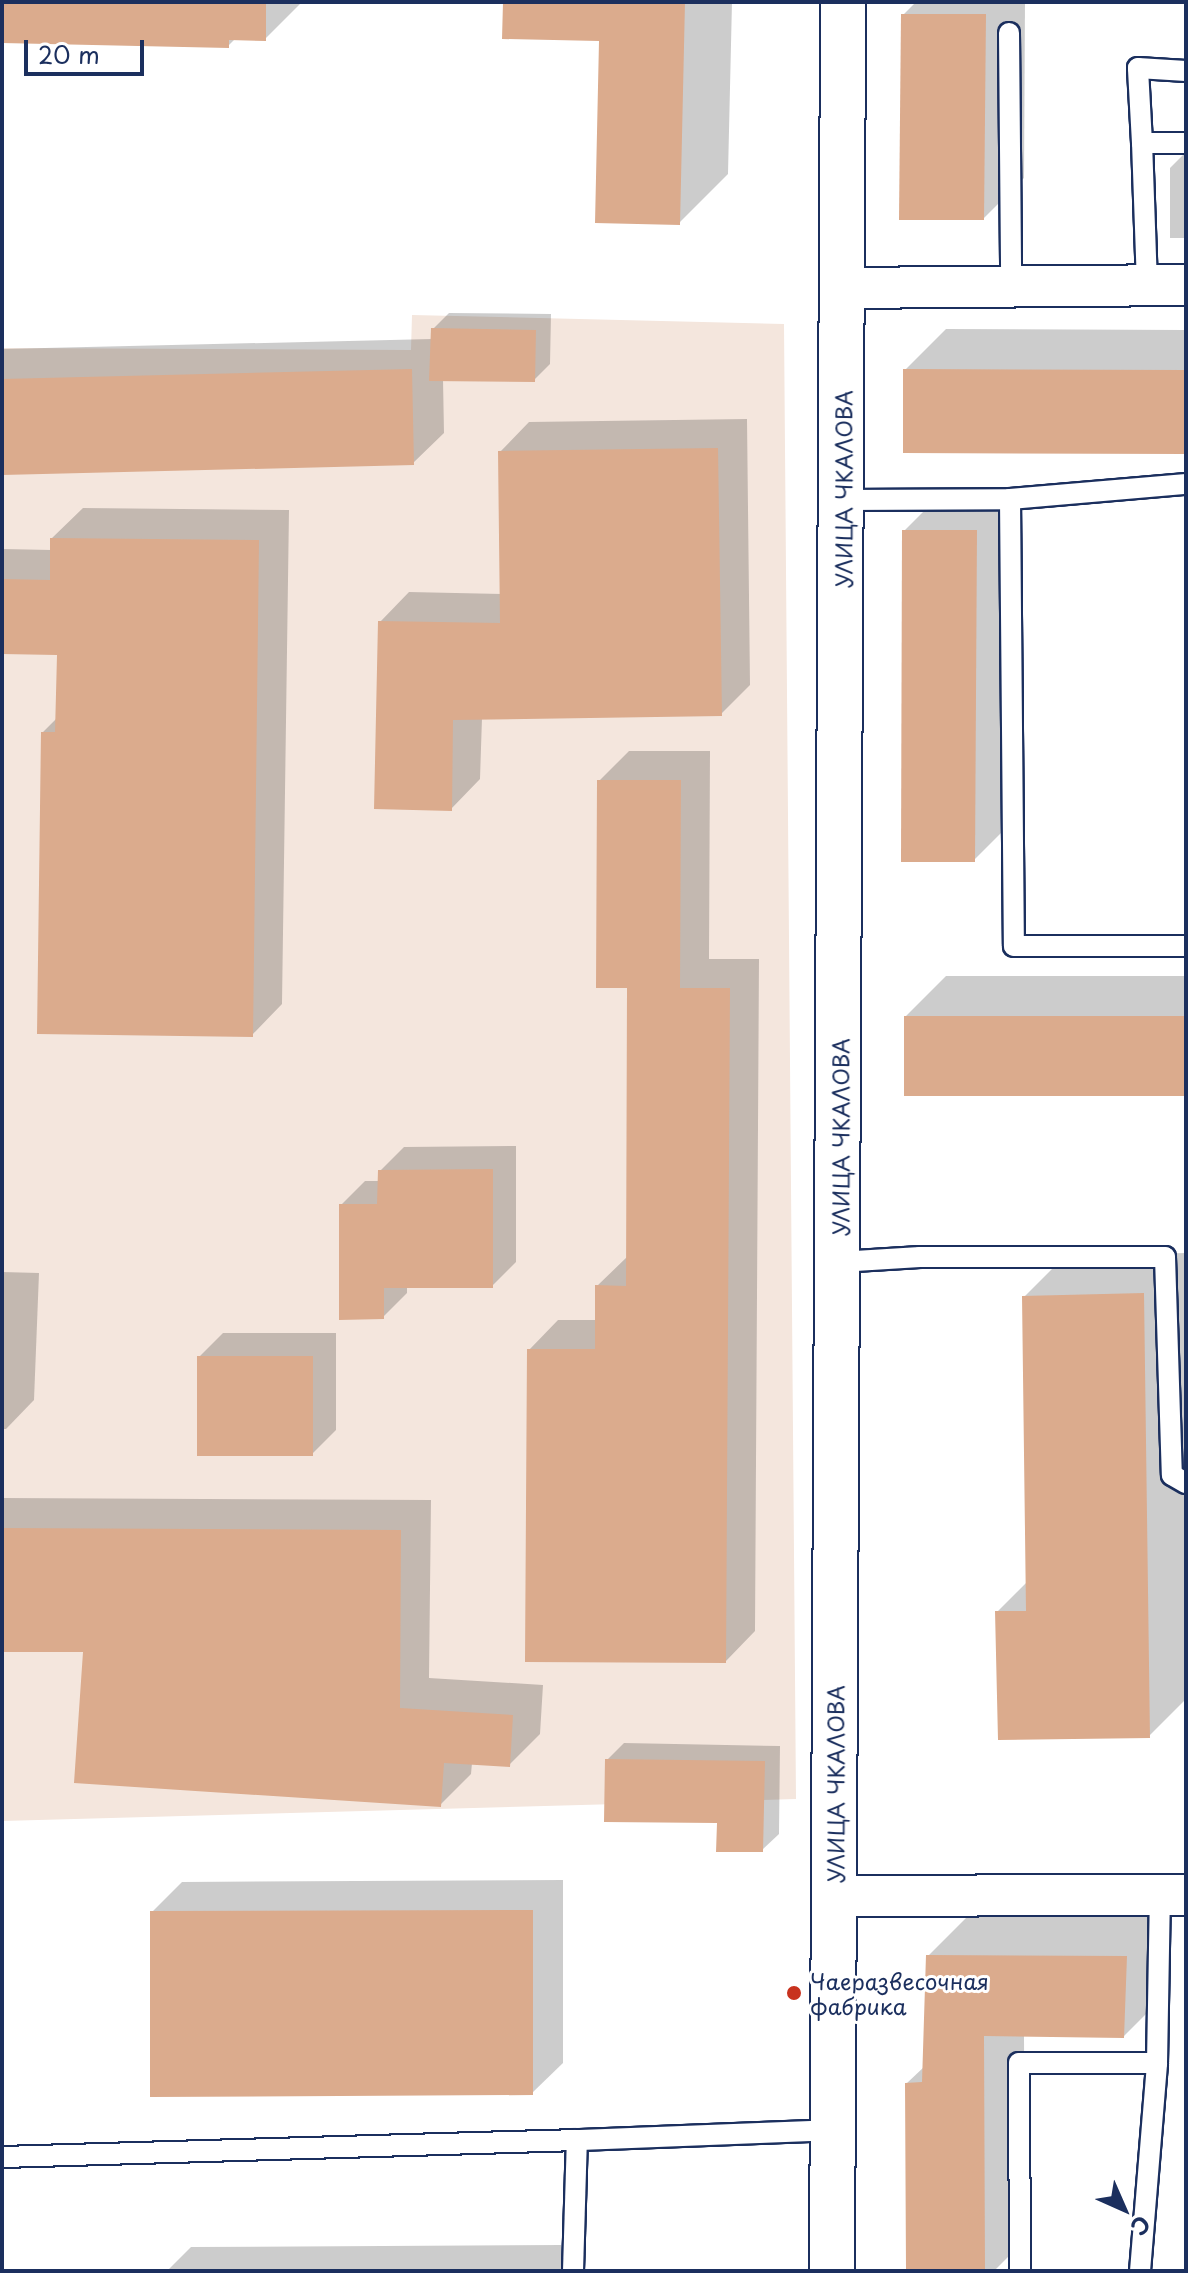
<!DOCTYPE html>
<html>
<head>
<meta charset="utf-8">
<style>
	body { margin:0 }
	#map { position:relative; width:1188px; height:2273px; overflow:hidden; background:#fff; font-family:"Playpen Sans",sans-serif }
	div>[style] { position:absolute }
	[style*='--x'] { left:calc(var(--x)*1px); top:calc(var(--y)*1px); width:calc(var(--w)*1px); rotate:calc(var(--a)*1deg) }
	.built>* { inset:0; background:#f4e6dd }
	.shadow>* { inset:0; background:#0003 }
	.building>* { inset:0; background:#dbab8d }
	.roads { filter:drop-shadow(2px 0 #1b2f5e) drop-shadow(-2px 0 #1b2f5e) drop-shadow(0 2px #1b2f5e) drop-shadow(0 -2px #1b2f5e) }
	.service>* { height:20px; margin:-10px; padding:0 10px; transform-origin:10px; border-radius:10px; background:#fff }
	.minor>* { height:40px; margin:-20px; padding:0 20px; transform-origin:20px; border-radius:20px; background:#fff }
	.tertiary>* { height:44px; margin:-22px; padding:0 22px; transform-origin:22px; border-radius:22px; background:#fff }
	.dots>* { width:22px; height:22px; translate:-50% -50%; box-sizing:border-box; border:4px solid #fff; border-radius:50% }
	span { translate:-50% -50%; white-space:nowrap; text-align:center; line-height:1.15; -webkit-text-stroke:6px #fff; paint-order:stroke }
	.street-label { font-size:22px; color:#1b2f5e }
	.poi-label { font-size:22px; color:#1b2f5e }
	.left { translate:0 -50%; text-align:left }
	.frame { position:absolute; inset:0; border:4px solid #1b2f5e; pointer-events:none }
	.north { position:absolute; left:1084px; top:2169px; width:80px; height:80px; -webkit-text-stroke:6px #fff; paint-order:stroke; rotate:135deg; font-size:22px; font-weight:700; line-height:32px; text-align:center; color:#1b2f5e }
	.north::after { content:''; display:block; margin:auto; width:28px; height:36px; background:#1b2f5e; clip-path:polygon(50% 0,100% 100%,50% 72%,0 100%) }
	.scale { position:absolute; left:24px; top:40px; width:120px; height:36px; box-sizing:border-box; border:4px solid #1b2f5e; border-top:0; padding-left:10px; font-size:24px; line-height:28px; white-space:nowrap; color:#1b2f5e; -webkit-text-stroke:6px #fff; paint-order:stroke }
</style>
</head>
<body>
<div id="map">
	<div class="built">
		<i style="clip-path:polygon(412px 315px,784px 324px,796px 1799px,2px 1821px,2px 348px,411px 350px)"></i>
	</div>
	<div class="shadow">
		<i style="clip-path:polygon(2px 2px,302px 2px,265px 39px,236px 38px,228px 46px,2px 41px)"></i>
		<i style="clip-path:polygon(505px 2px,732px 2px,728px 174px,679px 223px,601px 39px)"></i>
		<i style="clip-path:polygon(916px 2px,1025px 2px,1024px 178px,984px 218px,903px 15px)"></i>
		<i style="clip-path:polygon(1186px 152px,1186px 238px,1170px 238px,1170px 168px)"></i>
		<i style="clip-path:polygon(449px 313px,551px 314px,550px 364px,534px 380px,443px 379px,444px 433px,413px 463px,2px 473px,2px 349px,432px 339px,433px 329px)"></i>
		<i style="clip-path:polygon(946px 329px,1186px 330px,1186px 452px,905px 370px)"></i>
		<i style="clip-path:polygon(747px 419px,750px 685px,721px 714px,482px 718px,480px 779px,451px 809px,380px 622px,409px 592px,502px 594px,500px 452px,529px 422px)"></i>
		<i style="clip-path:polygon(945px 490px,1016px 490px,1015px 819px,974px 860px,904px 531px)"></i>
		<i style="clip-path:polygon(83px 508px,289px 510px,282px 1004px,252px 1035px,43px 732px,58px 717px,59px 653px,2px 652px,2px 549px,52px 550px,52px 538px)"></i>
		<i style="clip-path:polygon(629px 751px,710px 751px,709px 959px,759px 959px,755px 1631px,726px 1661px,529px 1350px,558px 1320px,597px 1320px,597px 1286px,627px 1257px,629px 986px,599px 781px)"></i>
		<i style="clip-path:polygon(946px 976px,1186px 976px,1186px 1094px,906px 1016px)"></i>
		<i style="clip-path:polygon(516px 1146px,516px 1262px,492px 1286px,407px 1286px,407px 1293px,383px 1317px,341px 1205px,365px 1181px,380px 1181px,380px 1171px,404px 1147px)"></i>
		<i style="clip-path:polygon(1186px 1253px,1186px 1699px,1149px 1736px,997px 1612px,1028px 1581px,1024px 1297px,1065px 1256px)"></i>
		<i style="clip-path:polygon(2px 1272px,39px 1273px,34px 1400px,6px 1429px,2px 1429px)"></i>
		<i style="clip-path:polygon(223px 1333px,336px 1333px,336px 1430px,312px 1454px,199px 1357px)"></i>
		<i style="clip-path:polygon(2px 1498px,431px 1500px,429px 1678px,543px 1685px,540px 1734px,509px 1765px,472px 1763px,471px 1774px,440px 1805px,85px 1650px,2px 1650px)"></i>
		<i style="clip-path:polygon(624px 1743px,780px 1746px,779px 1834px,762px 1850px,719px 1821px,607px 1760px)"></i>
		<i style="clip-path:polygon(563px 1880px,563px 2063px,532px 2093px,152px 1912px,182px 1882px)"></i>
		<i style="clip-path:polygon(969px 1915px,1167px 1916px,1164px 1996px,1124px 2036px,1024px 2035px,1025px 2240px,994px 2271px,908px 2271px,907px 2083px,925px 2066px,928px 1956px)"></i>
		<i style="clip-path:polygon(561px 2245px,561px 2271px,167px 2271px,191px 2247px)"></i>
	</div>
	<div class="building">
		<i style="clip-path:polygon(2px 2px,266px 2px,266px 41px,229px 40px,229px 48px,2px 43px)"></i>
		<i style="clip-path:polygon(503px 2px,685px 2px,680px 225px,595px 223px,599px 41px,502px 39px)"></i>
		<i style="clip-path:polygon(901px 14px,986px 14px,984px 220px,899px 220px)"></i>
		<i style="clip-path:polygon(431px 328px,536px 330px,535px 382px,429px 381px)"></i>
		<i style="clip-path:polygon(412px 369px,414px 465px,2px 475px,2px 379px)"></i>
		<i style="clip-path:polygon(903px 369px,1186px 370px,1186px 454px,903px 453px)"></i>
		<i style="clip-path:polygon(718px 448px,722px 716px,453px 720px,452px 811px,374px 809px,378px 621px,500px 623px,498px 451px)"></i>
		<i style="clip-path:polygon(902px 530px,977px 530px,975px 862px,901px 862px)"></i>
		<i style="clip-path:polygon(50px 538px,259px 540px,253px 1037px,37px 1034px,41px 732px,55px 732px,57px 655px,2px 654px,2px 579px,50px 580px)"></i>
		<i style="clip-path:polygon(597px 780px,681px 780px,680px 988px,730px 988px,726px 1663px,525px 1662px,527px 1349px,595px 1349px,595px 1285px,626px 1286px,627px 988px,596px 988px)"></i>
		<i style="clip-path:polygon(904px 1016px,1186px 1016px,1186px 1096px,904px 1096px)"></i>
		<i style="clip-path:polygon(493px 1169px,493px 1288px,384px 1288px,384px 1319px,339px 1320px,339px 1204px,377px 1204px,378px 1170px)"></i>
		<i style="clip-path:polygon(1144px 1293px,1150px 1738px,998px 1740px,995px 1611px,1026px 1611px,1022px 1296px)"></i>
		<i style="clip-path:polygon(197px 1356px,313px 1356px,313px 1456px,197px 1456px)"></i>
		<i style="clip-path:polygon(2px 1528px,401px 1530px,400px 1708px,513px 1715px,510px 1767px,444px 1763px,441px 1807px,74px 1783px,83px 1652px,2px 1652px)"></i>
		<i style="clip-path:polygon(605px 1759px,765px 1761px,763px 1852px,716px 1852px,717px 1823px,604px 1822px)"></i>
		<i style="clip-path:polygon(533px 1910px,533px 2095px,150px 2097px,150px 1911px)"></i>
		<i style="clip-path:polygon(926px 1955px,1127px 1956px,1124px 2038px,984px 2036px,985px 2271px,906px 2271px,905px 2083px,922px 2082px)"></i>
	</div>
	<div class="roads">
		<div class="service">
			<i style="--x:1009;--y:33;--w:253;--a:89.5"></i>
			<i style="--x:1142;--y:143;--w:75;--a:-93.1"></i>
			<i style="--x:1138;--y:68;--w:48;--a:3.6"></i>
			<i style="--x:1147;--y:285;--w:142;--a:-92"></i>
			<i style="--x:1142;--y:143;--w:44;--a:0"></i>
			<i style="--x:1010;--y:499;--w:447;--a:89.5"></i>
			<i style="--x:1014;--y:946;--w:172;--a:0"></i>
			<i style="--x:843;--y:500;--w:167;--a:-0.3"></i>
			<i style="--x:1010;--y:499;--w:177;--a:-4.9"></i>
			<i style="--x:839;--y:1262;--w:81;--a:-3.5"></i>
			<i style="--x:920;--y:1257;--w:245;--a:0"></i>
			<i style="--x:1165;--y:1257;--w:218;--a:88.2"></i>
			<i style="--x:1172;--y:1475;--w:16;--a:30"></i>
			<i style="--x:2;--y:2157;--w:575;--a:-1.69"></i>
			<i style="--x:573;--y:2271;--w:131;--a:-88.3"></i>
			<i style="--x:577;--y:2140;--w:256;--a:-2.2"></i>
			<i style="--x:1020;--y:2271;--w:208;--a:-90.3"></i>
			<i style="--x:1019;--y:2063;--w:138;--a:0"></i>
			<i style="--x:1140;--y:2271;--w:209;--a:-85.3"></i>
			<i style="--x:1157;--y:2063;--w:168;--a:-89"></i>
		</div>
		<div class="minor">
			<i style="--x:843;--y:288;--w:343;--a:-0.5"></i>
			<i style="--x:835;--y:1896;--w:351;--a:-0.2"></i>
		</div>
		<div class="tertiary">
			<i style="--x:832;--y:2271;--w:2269;--a:-89.72"></i>
		</div>
	</div>
	<div class="dots">
		<i style="left:794px;top:1993px;background:#c8321e"></i>
	</div>
	<div class="street-label">
		<span style="left:843px;top:489px;rotate:-90deg">УЛИЦА ЧКАЛОВА</span>
		<span style="left:840px;top:1137px;rotate:-90deg">УЛИЦА ЧКАЛОВА</span>
		<span style="left:835px;top:1784px;rotate:-90deg">УЛИЦА ЧКАЛОВА</span>
	</div>
	<div class="poi-label">
		<span class="left" style="left:810px;top:1993px">Чаеразвесочная<br>фабрика</span>
	</div>
	<div class="frame"></div>
	<div class="north">С</div>
	<div class="scale">20 m</div>
</div>
</body>
</html>
